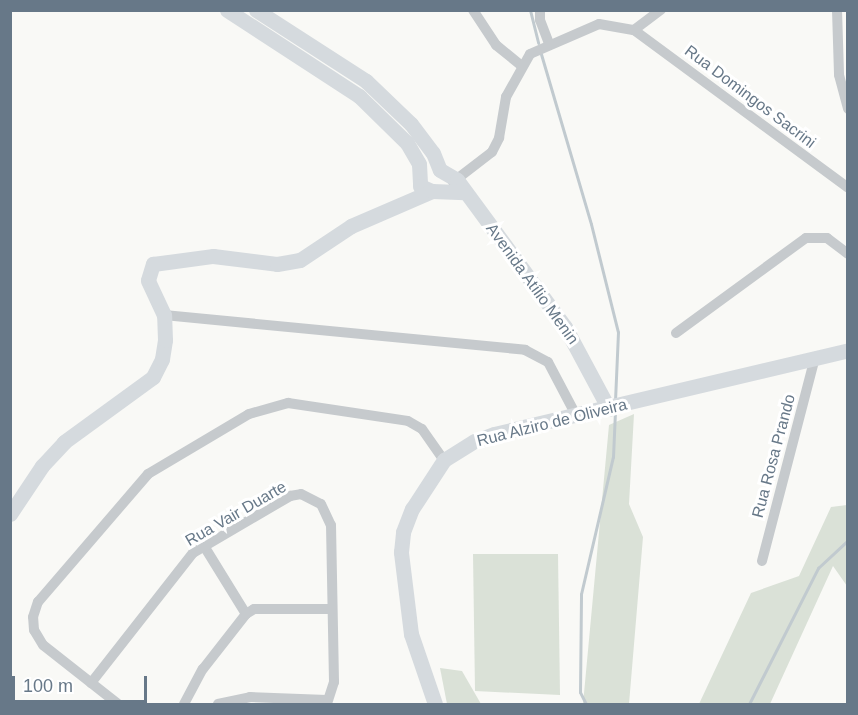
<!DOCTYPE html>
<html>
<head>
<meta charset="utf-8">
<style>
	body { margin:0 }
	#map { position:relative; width:858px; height:715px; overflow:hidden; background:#f9f9f6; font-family:Arial,sans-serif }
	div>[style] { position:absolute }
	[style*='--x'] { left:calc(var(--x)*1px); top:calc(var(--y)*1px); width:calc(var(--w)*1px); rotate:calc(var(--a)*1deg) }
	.green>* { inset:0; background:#dae1d7 }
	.stream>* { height:3px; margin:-1.5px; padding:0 1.5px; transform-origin:1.5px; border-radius:1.5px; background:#c1cacf }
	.street>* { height:10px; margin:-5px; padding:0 5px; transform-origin:5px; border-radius:5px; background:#c6cacd }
	.secondary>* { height:15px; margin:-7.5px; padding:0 7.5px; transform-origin:7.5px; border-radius:7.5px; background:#d5dade }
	span { translate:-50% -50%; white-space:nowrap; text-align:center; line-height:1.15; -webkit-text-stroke:6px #fff; paint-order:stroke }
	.street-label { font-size:16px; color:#677888 }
	.frame { position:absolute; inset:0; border:12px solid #677888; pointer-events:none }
	.scale { position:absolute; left:12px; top:676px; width:135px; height:27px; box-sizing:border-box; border:3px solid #677888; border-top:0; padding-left:8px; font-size:18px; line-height:21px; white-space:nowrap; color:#677888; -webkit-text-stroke:4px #fff; paint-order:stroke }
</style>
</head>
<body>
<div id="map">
	<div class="green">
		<i style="clip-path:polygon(634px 414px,629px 504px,643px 537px,629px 704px,583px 704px,609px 425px)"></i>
		<i style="clip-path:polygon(847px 505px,847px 586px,833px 566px,770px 704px,699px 704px,751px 593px,799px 576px,831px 507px)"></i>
		<i style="clip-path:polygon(473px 554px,558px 554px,560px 695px,475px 691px)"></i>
		<i style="clip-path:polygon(440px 668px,462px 671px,481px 704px,447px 704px)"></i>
	</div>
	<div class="stream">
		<i style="--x:530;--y:10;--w:34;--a:76"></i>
		<i style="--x:541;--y:54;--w:177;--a:73.6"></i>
		<i style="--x:591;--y:224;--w:111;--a:76"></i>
		<i style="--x:618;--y:332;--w:69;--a:92.5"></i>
		<i style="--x:586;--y:704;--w:13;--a:-117"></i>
		<i style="--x:580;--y:692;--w:98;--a:-89.4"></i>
		<i style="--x:581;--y:594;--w:141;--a:-76.9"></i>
		<i style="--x:613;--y:457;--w:46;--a:-87.5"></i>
		<i style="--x:749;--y:704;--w:153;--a:-63.1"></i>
		<i style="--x:818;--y:568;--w:41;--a:-43"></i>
	</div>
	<div class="street">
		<i style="--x:473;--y:10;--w:42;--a:56.7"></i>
		<i style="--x:496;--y:45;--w:33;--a:39"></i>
		<i style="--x:540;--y:10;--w:10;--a:90"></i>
		<i style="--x:540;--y:20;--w:25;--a:69"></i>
		<i style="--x:837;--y:10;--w:65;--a:88.2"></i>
		<i style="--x:839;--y:75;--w:35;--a:75"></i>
		<i style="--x:634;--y:30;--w:34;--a:-37"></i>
		<i style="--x:453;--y:182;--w:49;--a:-37.6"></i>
		<i style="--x:492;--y:152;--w:16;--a:-63"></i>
		<i style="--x:499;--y:138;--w:42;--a:-80.3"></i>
		<i style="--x:506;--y:97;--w:49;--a:-60.8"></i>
		<i style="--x:530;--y:54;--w:75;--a:-23.5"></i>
		<i style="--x:599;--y:24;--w:36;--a:10"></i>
		<i style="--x:634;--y:30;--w:266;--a:36.4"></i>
		<i style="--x:164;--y:315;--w:363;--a:5.5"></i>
		<i style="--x:525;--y:350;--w:26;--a:28"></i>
		<i style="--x:548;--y:362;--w:60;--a:62.2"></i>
		<i style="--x:676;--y:333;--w:161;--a:-36.2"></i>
		<i style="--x:806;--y:238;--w:21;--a:0"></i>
		<i style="--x:827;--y:238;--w:26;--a:37"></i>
		<i style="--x:204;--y:546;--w:80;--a:58.3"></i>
		<i style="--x:762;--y:561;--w:211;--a:-75.4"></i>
		<i style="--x:91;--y:683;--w:165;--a:-51.9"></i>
		<i style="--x:193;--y:553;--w:113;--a:-30.4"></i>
		<i style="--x:290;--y:496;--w:11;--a:-10"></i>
		<i style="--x:301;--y:494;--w:22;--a:27"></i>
		<i style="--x:321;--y:504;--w:23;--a:65"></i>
		<i style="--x:331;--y:525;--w:157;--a:88.9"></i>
		<i style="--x:334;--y:682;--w:23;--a:108"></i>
		<i style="--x:118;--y:704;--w:95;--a:-141.8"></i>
		<i style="--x:43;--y:645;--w:17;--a:-121"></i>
		<i style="--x:34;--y:630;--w:13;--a:-94"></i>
		<i style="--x:33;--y:617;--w:16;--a:-72"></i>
		<i style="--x:38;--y:602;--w:169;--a:-49.3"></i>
		<i style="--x:148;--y:474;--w:117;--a:-30.7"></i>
		<i style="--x:249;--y:414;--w:41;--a:-15.8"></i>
		<i style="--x:288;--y:403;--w:121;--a:8.5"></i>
		<i style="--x:408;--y:421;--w:16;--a:30"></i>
		<i style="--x:422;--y:429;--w:38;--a:55"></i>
		<i style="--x:184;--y:704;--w:40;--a:-62"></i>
		<i style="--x:203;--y:669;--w:70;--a:-52"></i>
		<i style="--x:246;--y:614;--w:9;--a:-32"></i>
		<i style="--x:254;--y:609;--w:78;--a:0"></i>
		<i style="--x:218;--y:704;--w:33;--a:-12"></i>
		<i style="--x:250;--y:697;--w:77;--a:2.2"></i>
	</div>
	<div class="secondary">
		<i style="--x:227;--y:10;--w:158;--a:33.1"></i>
		<i style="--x:359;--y:96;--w:67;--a:44.4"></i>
		<i style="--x:407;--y:143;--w:24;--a:60"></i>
		<i style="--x:419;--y:164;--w:22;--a:87"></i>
		<i style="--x:420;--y:186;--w:13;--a:23"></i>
		<i style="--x:256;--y:10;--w:131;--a:32.8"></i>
		<i style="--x:366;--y:81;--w:62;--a:43.7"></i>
		<i style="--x:411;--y:124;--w:36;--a:53"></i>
		<i style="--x:433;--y:153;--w:18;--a:68"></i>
		<i style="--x:440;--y:170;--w:20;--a:30"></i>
		<i style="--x:457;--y:180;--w:182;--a:53.7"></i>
		<i style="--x:565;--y:327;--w:93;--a:61.8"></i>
		<i style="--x:10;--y:514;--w:58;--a:-56.3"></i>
		<i style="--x:42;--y:466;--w:33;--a:-47"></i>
		<i style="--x:64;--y:442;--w:110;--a:-36.1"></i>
		<i style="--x:153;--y:377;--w:20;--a:-63"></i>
		<i style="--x:162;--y:359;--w:19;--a:-81"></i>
		<i style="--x:165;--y:340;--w:25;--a:-92"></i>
		<i style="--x:164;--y:315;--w:38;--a:-115"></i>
		<i style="--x:148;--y:280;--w:17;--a:-73"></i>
		<i style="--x:153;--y:264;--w:61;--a:-7.6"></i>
		<i style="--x:213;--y:256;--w:64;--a:7.1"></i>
		<i style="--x:277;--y:264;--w:23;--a:-10"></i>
		<i style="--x:300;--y:260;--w:61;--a:-33.7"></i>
		<i style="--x:351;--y:226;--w:88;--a:-23.4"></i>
		<i style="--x:432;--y:191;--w:33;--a:2"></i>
		<i style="--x:435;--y:704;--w:74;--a:-108.9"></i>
		<i style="--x:411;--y:634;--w:83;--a:-97"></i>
		<i style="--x:401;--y:552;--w:20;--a:-84"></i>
		<i style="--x:403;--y:532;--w:25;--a:-69"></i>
		<i style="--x:412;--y:509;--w:59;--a:-56.9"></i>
		<i style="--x:444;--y:460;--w:36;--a:-32"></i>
		<i style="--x:475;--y:441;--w:20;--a:-20"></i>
		<i style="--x:494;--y:434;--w:364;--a:-13.3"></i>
	</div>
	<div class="street-label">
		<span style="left:750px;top:97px;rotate:37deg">Rua Domingos Sacrini</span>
		<span style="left:532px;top:284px;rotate:54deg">Avenida Atílio Menin</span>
		<span style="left:552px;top:423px;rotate:-14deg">Rua Alziro de Oliveira</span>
		<span style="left:774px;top:456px;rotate:-75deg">Rua Rosa Prando</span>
		<span style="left:236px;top:514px;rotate:-30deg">Rua Vair Duarte</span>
	</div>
	<div class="frame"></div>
	<div class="scale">100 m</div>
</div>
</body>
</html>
